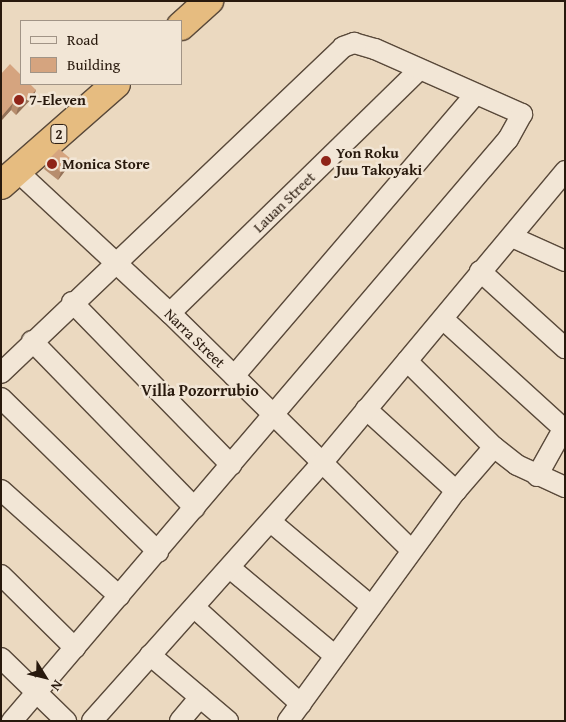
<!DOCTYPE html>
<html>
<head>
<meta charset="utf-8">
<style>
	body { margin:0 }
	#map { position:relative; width:566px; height:722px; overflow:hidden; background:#ebd9c0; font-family:"Gentium Book Plus",serif }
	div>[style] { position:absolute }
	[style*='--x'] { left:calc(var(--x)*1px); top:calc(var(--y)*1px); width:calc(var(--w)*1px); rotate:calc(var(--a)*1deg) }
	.roads { filter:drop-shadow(1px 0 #59493a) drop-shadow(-1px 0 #59493a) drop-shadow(0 1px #59493a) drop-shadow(0 -1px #59493a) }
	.minor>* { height:20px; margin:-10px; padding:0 10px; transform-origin:10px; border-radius:10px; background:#f2e6d6 }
	.highway>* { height:28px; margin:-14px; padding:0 14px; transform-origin:14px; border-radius:14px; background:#e6bc80 }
	.wall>* { inset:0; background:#b78d6d }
	.shaded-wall>* { inset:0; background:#957359 }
	.building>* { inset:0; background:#d5a47f }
	.dots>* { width:14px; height:14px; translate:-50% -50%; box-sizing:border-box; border:2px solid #f2e6d6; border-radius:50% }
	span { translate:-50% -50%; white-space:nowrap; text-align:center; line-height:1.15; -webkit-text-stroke:5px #f2e6d6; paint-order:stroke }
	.shield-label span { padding:1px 4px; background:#f2e6d6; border:1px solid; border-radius:4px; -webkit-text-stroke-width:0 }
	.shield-label { font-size:14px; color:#28190d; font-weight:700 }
	.poi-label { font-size:15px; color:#28190d; font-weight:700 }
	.left { translate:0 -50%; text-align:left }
	.street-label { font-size:15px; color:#28190d }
	.neighbourhood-label { font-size:16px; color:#28190d; font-weight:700 }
	.frame { position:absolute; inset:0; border:2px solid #28190d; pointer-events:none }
	.legend { position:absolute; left:20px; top:20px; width:162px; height:65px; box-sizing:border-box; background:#f2e6d6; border:1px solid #a19486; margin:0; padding:6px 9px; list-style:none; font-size:15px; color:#28190d }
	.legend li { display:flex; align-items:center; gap:10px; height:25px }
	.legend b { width:25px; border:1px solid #a19486 }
	.north { position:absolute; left:20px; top:652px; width:50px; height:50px; -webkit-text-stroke:4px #f2e6d6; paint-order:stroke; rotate:126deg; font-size:14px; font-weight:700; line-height:20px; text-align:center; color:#28190d }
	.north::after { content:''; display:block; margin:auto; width:18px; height:22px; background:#28190d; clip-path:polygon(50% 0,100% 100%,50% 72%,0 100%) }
</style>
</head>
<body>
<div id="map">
	<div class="roads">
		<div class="minor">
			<i style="--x:17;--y:171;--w:209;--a:42.9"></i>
			<i style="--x:170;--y:313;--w:339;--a:44.5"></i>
			<i style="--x:512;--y:237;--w:58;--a:24.4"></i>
			<i style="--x:480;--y:271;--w:115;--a:42.2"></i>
			<i style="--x:72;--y:302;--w:228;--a:45.7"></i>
			<i style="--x:170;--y:313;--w:348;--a:-44.3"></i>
			<i style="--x:443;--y:319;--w:164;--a:42.3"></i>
			<i style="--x:32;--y:341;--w:233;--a:45.7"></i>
			<i style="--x:407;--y:361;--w:122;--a:44.7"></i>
			<i style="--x:494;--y:447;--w:29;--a:38"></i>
			<i style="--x:517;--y:465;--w:53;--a:24.6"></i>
			<i style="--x:1;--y:373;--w:472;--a:-43.6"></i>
			<i style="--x:343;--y:47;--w:12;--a:-20"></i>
			<i style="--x:354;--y:43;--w:22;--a:16"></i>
			<i style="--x:375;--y:49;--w:161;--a:23.9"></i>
			<i style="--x:522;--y:114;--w:29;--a:119"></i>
			<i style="--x:508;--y:139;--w:765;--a:130.44"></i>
			<i style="--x:234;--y:376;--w:370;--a:-49.4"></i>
			<i style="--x:1;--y:398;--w:220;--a:44.4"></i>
			<i style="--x:366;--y:409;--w:122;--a:42.3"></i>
			<i style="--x:537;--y:476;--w:57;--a:-60.8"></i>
			<i style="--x:1;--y:490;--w:159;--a:41.9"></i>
			<i style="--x:271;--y:522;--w:131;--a:40"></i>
			<i style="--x:230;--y:568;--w:136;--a:39.9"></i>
			<i style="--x:1;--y:575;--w:104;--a:44.6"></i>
			<i style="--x:195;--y:608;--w:143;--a:42.2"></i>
			<i style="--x:150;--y:655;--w:102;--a:40.2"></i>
			<i style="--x:1;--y:658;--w:91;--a:44.1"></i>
			<i style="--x:92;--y:721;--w:346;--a:-48.3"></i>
			<i style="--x:322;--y:463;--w:380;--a:-50.2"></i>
			<i style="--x:180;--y:721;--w:31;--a:-50"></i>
			<i style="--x:288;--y:721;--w:285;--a:-53.9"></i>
			<i style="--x:456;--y:491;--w:58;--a:-49.2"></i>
		</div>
		<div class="highway">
			<i style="--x:181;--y:26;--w:38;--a:-42"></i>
			<i style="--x:1;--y:185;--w:153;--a:-41.3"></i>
		</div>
	</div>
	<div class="wall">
		<i style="clip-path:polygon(1px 74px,36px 90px,33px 97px,16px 115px,11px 110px,1px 121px)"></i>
		<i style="clip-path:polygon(47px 161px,68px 167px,58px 180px,44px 169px)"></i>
	</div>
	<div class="shaded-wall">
		<i style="clip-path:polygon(36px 90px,33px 97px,16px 115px,18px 108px)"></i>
		<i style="clip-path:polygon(13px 103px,11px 110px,1px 121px,1px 117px)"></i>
		<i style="clip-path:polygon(71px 159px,68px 167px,58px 180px,61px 172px)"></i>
	</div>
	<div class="building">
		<i style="clip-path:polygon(10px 64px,21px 75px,21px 84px,30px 84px,36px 90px,18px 108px,13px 103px,1px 117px,1px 74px)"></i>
		<i style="clip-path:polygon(59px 149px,71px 159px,61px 172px,47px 161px)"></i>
	</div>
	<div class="dots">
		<i style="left:19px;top:100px;background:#8f2418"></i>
		<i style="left:326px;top:161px;background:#8f2418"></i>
		<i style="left:52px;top:164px;background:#8f2418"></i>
	</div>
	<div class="shield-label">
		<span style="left:59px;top:134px">2</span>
	</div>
	<div class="poi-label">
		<span class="left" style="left:29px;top:100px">7-Eleven</span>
		<span class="left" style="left:336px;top:161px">Yon Roku<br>Juu Takoyaki</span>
		<span class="left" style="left:62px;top:164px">Monica Store</span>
	</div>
	<div class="street-label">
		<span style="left:284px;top:202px;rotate:-44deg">Lauan Street</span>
		<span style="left:195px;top:338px;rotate:44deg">Narra Street</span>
	</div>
	<div class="neighbourhood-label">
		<span style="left:200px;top:390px">Villa Pozorrubio</span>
	</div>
	<div class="frame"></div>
	<ul class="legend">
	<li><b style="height:6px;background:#f2e6d6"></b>Road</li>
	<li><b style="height:14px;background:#d5a47f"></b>Building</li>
	</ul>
	<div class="north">N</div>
</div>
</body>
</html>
